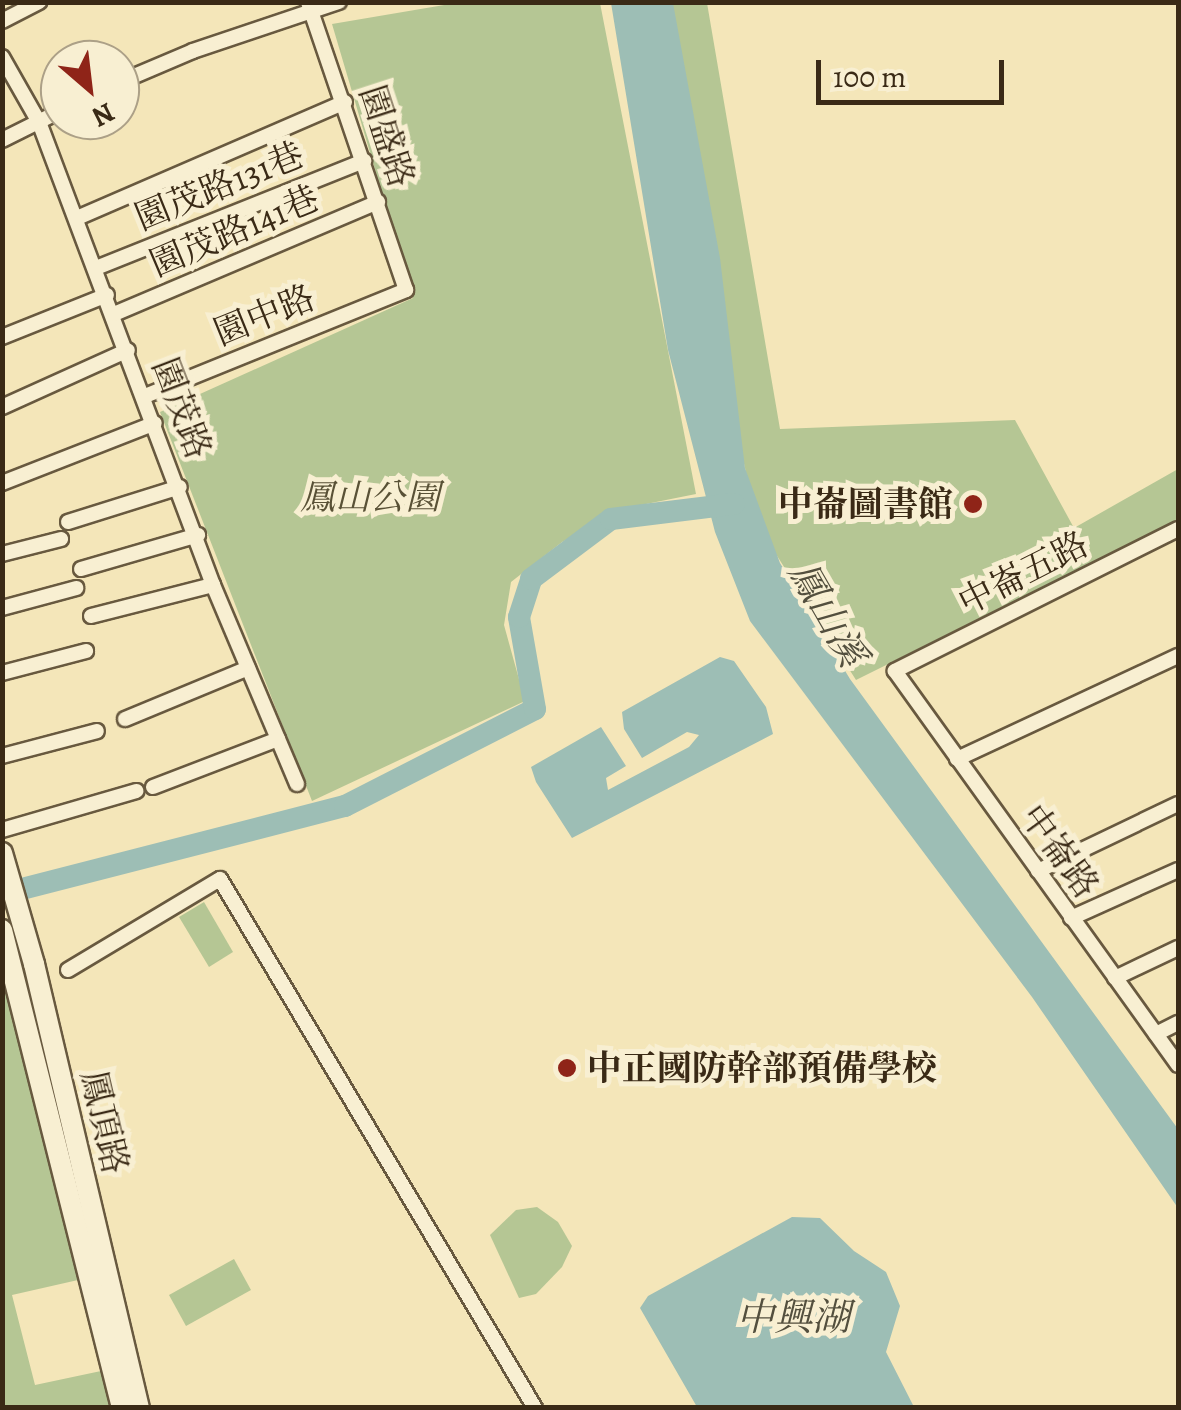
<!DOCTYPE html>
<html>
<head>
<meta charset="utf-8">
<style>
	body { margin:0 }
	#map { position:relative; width:1181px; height:1410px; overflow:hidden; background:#f4e6b9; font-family:Alegreya,"Noto Serif TC",serif }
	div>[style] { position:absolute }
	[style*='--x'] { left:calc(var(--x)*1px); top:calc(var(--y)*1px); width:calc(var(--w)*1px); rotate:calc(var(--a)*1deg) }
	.green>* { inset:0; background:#b5c694 }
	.water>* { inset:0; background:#9dbeb5 }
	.river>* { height:22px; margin:-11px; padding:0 11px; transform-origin:11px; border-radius:11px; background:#9dbeb5 }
	.roads { filter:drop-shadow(2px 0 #68593f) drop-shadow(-2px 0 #68593f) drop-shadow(0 2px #68593f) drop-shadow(0 -2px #68593f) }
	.street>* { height:14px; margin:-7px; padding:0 7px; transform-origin:7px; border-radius:7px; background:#f8efd2 }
	.secondary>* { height:20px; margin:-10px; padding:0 10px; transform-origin:10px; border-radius:10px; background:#f8efd2 }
	.dots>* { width:28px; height:28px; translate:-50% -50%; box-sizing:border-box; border:5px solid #f8efd2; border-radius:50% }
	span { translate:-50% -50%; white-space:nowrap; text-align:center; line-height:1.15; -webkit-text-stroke:10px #f8efd2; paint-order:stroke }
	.street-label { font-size:35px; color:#3a2a16 }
	.park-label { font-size:35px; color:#595136; font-style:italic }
	.poi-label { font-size:35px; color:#3a2a16; font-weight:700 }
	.right { translate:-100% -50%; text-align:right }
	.left { translate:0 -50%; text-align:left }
	.water-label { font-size:38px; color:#534f3e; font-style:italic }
	.frame { position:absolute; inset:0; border:5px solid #3a2a16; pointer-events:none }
	.north { position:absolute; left:40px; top:40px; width:100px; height:100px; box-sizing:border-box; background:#f8efd2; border:2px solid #aca087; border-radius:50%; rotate:152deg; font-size:28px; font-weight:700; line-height:40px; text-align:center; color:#3a2a16 }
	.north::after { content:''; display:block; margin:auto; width:35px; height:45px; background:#8f2418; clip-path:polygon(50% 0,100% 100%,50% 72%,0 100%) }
	.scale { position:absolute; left:816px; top:60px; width:188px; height:45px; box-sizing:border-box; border:5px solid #3a2a16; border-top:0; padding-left:12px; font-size:30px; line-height:35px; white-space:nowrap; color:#3a2a16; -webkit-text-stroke:8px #f8efd2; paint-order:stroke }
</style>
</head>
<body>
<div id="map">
	<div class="green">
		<i style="clip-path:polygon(456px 3px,600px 3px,696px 494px,621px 509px,562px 542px,511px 582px,504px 625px,525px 701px,312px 801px,160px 412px,413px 298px,332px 24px)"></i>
		<i style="clip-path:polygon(667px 3px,707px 3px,780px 429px,1015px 420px,1074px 528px,1178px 469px,1178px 520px,856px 680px,758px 526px,707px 298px)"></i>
		<i style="clip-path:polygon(204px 902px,233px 952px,209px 967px,179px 917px)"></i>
		<i style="clip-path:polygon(2px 965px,78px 1280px,12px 1295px,35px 1385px,101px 1371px,110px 1407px,3px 1407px)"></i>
		<i style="clip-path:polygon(537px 1207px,558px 1222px,572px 1246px,562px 1267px,536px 1294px,519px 1298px,490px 1235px,516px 1210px)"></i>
		<i style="clip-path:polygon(234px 1259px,251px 1290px,186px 1326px,169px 1295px)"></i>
	</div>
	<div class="water">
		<i style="clip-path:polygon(611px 3px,673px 3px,720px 258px,745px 468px,780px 563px,850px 679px,1178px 1129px,1178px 1208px,1032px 997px,750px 621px,715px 532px,668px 350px)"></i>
		<i style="clip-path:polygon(720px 657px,734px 661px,766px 707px,773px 734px,572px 838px,536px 782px,531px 767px,601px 727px,626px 766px,606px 778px,608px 790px,689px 747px,699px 735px,687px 732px,642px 758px,624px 729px,622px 712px)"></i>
		<i style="clip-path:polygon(792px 1217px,820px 1218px,854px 1251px,886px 1272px,900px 1306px,886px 1352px,914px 1407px,697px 1407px,640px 1308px,648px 1296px)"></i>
	</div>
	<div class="river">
		<i style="--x:2;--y:894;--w:354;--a:-14.4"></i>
		<i style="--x:345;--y:806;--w:213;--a:-27"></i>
		<i style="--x:535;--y:709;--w:93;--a:-99.9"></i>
		<i style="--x:519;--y:617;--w:40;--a:-72"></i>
		<i style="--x:531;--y:579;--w:100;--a:-36.9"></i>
		<i style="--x:611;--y:519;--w:124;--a:-7"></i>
	</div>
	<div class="roads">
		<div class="street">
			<i style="--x:2;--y:21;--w:42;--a:-27.2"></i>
			<i style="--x:2;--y:57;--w:75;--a:60.4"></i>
			<i style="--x:39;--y:122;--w:495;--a:69.4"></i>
			<i style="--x:213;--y:585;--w:216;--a:67.1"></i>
			<i style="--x:120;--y:82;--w:79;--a:-23"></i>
			<i style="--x:193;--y:51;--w:154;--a:-18.6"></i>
			<i style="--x:2;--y:140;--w:65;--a:-26.6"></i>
			<i style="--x:77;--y:218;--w:292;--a:-23.4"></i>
			<i style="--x:96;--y:268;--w:289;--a:-21.8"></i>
			<i style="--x:114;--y:314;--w:287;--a:-23"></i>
			<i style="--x:2;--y:337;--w:113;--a:-21.8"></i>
			<i style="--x:145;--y:396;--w:282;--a:-22.1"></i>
			<i style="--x:406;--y:290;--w:304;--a:-108.8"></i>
			<i style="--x:2;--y:407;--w:138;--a:-24.3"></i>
			<i style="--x:2;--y:483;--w:164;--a:-21.4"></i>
			<i style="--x:68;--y:522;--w:117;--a:-17.4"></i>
			<i style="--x:1178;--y:529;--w:317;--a:153.4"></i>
			<i style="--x:895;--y:671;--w:485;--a:54.3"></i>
			<i style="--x:2;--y:554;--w:61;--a:-14.3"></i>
			<i style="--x:81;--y:569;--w:122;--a:-16.2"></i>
			<i style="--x:2;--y:608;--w:77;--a:-15.1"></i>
			<i style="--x:91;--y:616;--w:126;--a:-14.3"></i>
			<i style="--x:2;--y:673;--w:87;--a:-14.7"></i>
			<i style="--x:125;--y:719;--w:133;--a:-22.5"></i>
			<i style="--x:2;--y:756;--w:98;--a:-14.7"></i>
			<i style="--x:957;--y:759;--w:244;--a:-25"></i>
			<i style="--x:153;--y:787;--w:134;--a:-21"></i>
			<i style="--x:2;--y:830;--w:140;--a:-16.2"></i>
			<i style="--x:1038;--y:871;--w:155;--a:-25.6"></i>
			<i style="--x:1071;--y:918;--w:117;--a:-24.2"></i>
			<i style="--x:68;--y:970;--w:177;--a:-30.9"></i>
			<i style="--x:220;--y:879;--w:616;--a:59.23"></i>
			<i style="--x:1115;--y:978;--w:70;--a:-25.5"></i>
			<i style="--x:1156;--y:1034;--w:25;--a:-27"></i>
		</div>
		<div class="secondary">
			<i style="--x:2;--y:853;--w:116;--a:73.9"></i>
			<i style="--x:34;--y:964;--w:456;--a:76.7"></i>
			<i style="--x:2;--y:930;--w:493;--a:75.9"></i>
		</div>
	</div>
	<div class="dots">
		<i style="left:973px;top:504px;background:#8f2418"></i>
		<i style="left:567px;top:1068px;background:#8f2418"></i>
	</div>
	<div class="street-label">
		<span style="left:387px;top:136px;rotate:72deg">園盛路</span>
		<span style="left:219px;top:186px;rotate:-22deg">園茂路131巷</span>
		<span style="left:234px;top:231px;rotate:-23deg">園茂路141巷</span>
		<span style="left:264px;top:315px;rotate:-22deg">園中路</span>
		<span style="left:182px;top:408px;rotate:69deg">園茂路</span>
		<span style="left:1023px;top:573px;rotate:-27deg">中崙五路</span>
		<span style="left:1060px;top:851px;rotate:54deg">中崙路</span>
		<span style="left:105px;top:1122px;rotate:77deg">鳳頂路</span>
	</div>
	<div class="park-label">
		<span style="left:370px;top:497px">鳳山公園</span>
	</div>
	<div class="poi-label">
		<span class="right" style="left:953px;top:504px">中崙圖書館</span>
		<span class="left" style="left:587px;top:1068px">中正國防幹部預備學校</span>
	</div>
	<div class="water-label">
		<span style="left:827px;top:614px;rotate:60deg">鳳山溪</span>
		<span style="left:793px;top:1318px">中興湖</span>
	</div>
	<div class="frame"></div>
	<div class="north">N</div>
	<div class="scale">100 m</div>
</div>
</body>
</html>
